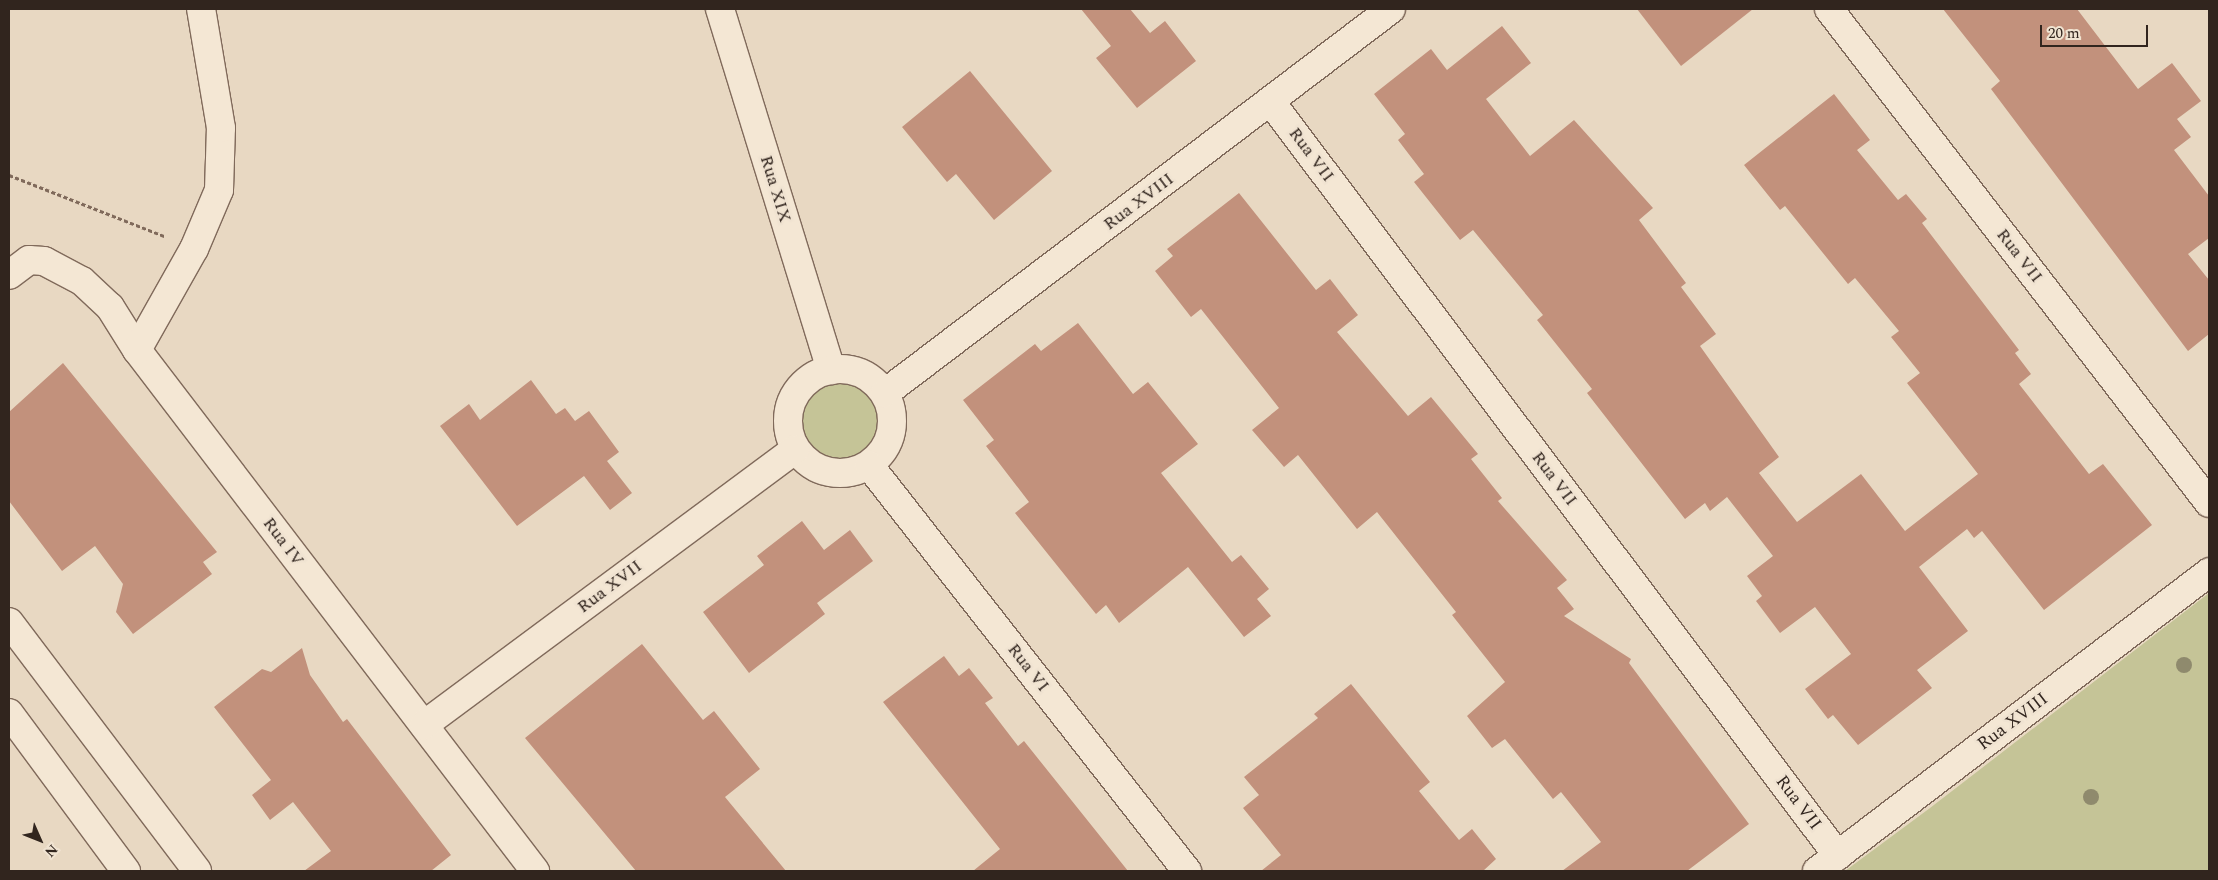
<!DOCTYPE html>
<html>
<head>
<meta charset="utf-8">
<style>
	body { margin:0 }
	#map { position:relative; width:2218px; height:880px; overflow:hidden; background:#e8d8c2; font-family:Spectral,serif }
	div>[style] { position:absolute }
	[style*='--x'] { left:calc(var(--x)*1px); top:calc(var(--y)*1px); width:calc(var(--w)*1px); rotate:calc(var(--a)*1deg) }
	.green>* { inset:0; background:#c5c497 }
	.round { border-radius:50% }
	.building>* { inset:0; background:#c2917c }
	.path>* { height:3px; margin-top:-1.5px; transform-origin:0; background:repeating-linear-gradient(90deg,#806a5b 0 4px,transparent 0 6.5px) }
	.roads { filter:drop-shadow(1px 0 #806a5b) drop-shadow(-1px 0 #806a5b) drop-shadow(0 1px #806a5b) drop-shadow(0 -1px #806a5b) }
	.minor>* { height:28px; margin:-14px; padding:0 14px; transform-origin:14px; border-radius:14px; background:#f4e7d4 }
	.minor>.ring { margin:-14px; padding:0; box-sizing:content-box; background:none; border:28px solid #f4e7d4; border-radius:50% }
	.trees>* { width:16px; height:16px; margin:-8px; border-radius:50%; background:#8f8a6d }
	span { translate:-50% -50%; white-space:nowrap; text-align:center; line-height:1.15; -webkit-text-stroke:5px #f0e3d1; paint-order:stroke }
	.street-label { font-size:18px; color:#31251e }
	.frame { position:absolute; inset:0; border:10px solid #31251e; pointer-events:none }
	.north { position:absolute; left:15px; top:815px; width:50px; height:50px; -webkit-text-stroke:4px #f0e3d1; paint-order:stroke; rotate:134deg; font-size:14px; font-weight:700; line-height:20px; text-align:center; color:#31251e }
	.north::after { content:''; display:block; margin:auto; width:18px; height:22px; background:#31251e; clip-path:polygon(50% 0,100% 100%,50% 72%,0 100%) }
	.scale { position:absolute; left:2040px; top:25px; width:108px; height:22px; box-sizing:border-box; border:2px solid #31251e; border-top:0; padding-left:6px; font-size:15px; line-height:18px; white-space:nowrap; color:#31251e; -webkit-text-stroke:4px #f0e3d1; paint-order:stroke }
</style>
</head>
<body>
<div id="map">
	<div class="green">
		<i class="round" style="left:796px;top:377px;width:88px;height:88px"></i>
		<i style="clip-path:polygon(2209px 593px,2209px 871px,1845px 871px,1930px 808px)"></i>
	</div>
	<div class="building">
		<i style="clip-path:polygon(1081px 9px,1130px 9px,1150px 33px,1165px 21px,1196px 61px,1137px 108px,1096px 58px,1111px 46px)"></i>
		<i style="clip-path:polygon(1637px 9px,1753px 9px,1681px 66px)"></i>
		<i style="clip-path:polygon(1943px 9px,2077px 9px,2138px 89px,2172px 63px,2201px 101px,2177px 119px,2191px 137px,2174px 150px,2209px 196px,2209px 238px,2188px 254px,2209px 280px,2209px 334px,2188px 351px,1991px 89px,2000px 81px)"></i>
		<i style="clip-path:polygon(1502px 26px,1531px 63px,1486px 99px,1530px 156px,1574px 120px,1653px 208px,1639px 220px,1686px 283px,1681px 287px,1716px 334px,1700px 346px,1779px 457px,1759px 473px,1797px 522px,1861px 474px,1905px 531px,1978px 474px,1907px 383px,1920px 373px,1891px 337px,1899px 331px,1855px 278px,1848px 284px,1785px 206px,1780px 210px,1744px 165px,1834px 94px,1870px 140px,1857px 150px,1898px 200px,1906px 194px,1927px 219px,1922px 223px,2019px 350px,2015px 353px,2031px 374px,2019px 384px,2089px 474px,2103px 464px,2152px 525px,2044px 610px,1982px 531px,1974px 538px,1967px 529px,1919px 567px,1968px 631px,1917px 670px,1932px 688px,1858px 745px,1833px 715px,1828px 719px,1805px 689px,1851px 654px,1815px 607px,1780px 633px,1756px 601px,1762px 596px,1747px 576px,1773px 556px,1727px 497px,1710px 511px,1705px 503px,1685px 519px,1587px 393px,1592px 389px,1537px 320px,1543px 315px,1473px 230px,1460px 240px,1414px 182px,1424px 174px,1398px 140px,1405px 134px,1374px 94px,1431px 49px,1447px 70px)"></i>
		<i style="clip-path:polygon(970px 71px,1052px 171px,994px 220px,956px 174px,947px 182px,902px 127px)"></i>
		<i style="clip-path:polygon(1239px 193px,1316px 290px,1330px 279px,1358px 315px,1337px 332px,1408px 416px,1431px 397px,1478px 454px,1471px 459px,1502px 498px,1498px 501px,1567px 580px,1557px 588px,1574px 609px,1564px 616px,1631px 659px,1629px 663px,1749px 824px,1687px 871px,1562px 871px,1601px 842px,1561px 792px,1553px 799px,1505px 739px,1492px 748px,1467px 716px,1505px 682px,1452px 615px,1456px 612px,1377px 512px,1357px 529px,1298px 455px,1284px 467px,1252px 430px,1279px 408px,1201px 309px,1191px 317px,1155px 271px,1173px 256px,1167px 249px)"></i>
		<i style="clip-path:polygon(1078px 323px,1133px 394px,1148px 382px,1198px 444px,1161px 473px,1232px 562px,1241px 555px,1269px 589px,1257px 599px,1271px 616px,1244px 637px,1188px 567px,1119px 623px,1106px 605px,1096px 614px,1015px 513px,1029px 502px,986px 446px,994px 440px,963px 400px,1035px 344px,1041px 351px)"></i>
		<i style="clip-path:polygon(63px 363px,217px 552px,203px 562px,212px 574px,133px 634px,116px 612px,123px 584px,95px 546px,62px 571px,9px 501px,9px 412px)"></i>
		<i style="clip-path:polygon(531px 380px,556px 414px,565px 408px,575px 421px,589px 411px,619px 452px,607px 461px,632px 493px,610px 510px,584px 476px,517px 526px,440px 426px,469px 404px,480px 420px)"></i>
		<i style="clip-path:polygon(802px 521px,824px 550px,850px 530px,873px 561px,817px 603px,825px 614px,749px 673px,703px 612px,764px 565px,757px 556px)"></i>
		<i style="clip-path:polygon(642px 644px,703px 720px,714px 711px,760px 769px,725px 797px,786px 871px,636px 871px,525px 738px)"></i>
		<i style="clip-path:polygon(302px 648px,310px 675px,343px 722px,347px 719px,451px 855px,431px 871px,304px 871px,331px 851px,293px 802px,270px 820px,252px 795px,271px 780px,214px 707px,262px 669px,271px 672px)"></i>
		<i style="clip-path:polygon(944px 656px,959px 676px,969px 668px,993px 698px,985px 703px,1018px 746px,1024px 741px,1128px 871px,973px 871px,1000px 849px,883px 702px)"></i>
		<i style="clip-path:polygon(1351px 684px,1430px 782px,1419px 791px,1459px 840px,1472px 829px,1496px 859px,1483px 871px,1261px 871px,1281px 855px,1243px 808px,1259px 795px,1244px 777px,1318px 718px,1314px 714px)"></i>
	</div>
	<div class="path">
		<i style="--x:9;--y:175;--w:167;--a:21.5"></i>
	</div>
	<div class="roads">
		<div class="minor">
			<i style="--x:720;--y:9;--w:378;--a:72.9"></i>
			<i style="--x:1829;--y:9;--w:623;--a:52.43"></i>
			<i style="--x:1271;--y:102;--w:943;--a:53.06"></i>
			<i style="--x:9;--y:275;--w:25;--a:-37"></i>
			<i style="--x:29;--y:260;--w:15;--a:4"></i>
			<i style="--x:44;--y:261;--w:43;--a:27.8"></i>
			<i style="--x:82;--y:281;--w:38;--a:43"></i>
			<i style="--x:110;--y:307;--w:51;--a:57.9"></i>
			<i style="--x:137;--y:350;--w:656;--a:52.62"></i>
			<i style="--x:137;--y:350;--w:116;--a:-60.6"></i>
			<i style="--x:194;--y:249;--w:64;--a:-67"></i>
			<i style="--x:219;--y:190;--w:62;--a:-88.2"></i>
			<i style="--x:221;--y:128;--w:121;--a:-99.5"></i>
			<i class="ring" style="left:788px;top:369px;width:76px;height:76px"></i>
			<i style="--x:885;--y:393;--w:635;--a:-37.19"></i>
			<i style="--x:869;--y:465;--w:516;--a:51.93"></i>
			<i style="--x:9;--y:622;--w:312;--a:52.9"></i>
			<i style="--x:9;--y:713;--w:197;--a:53.5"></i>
			<i style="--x:424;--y:725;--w:462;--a:-36.6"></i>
			<i style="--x:1817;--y:871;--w:493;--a:-37.3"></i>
		</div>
	</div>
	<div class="trees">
		<i style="left:2184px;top:665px"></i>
		<i style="left:2091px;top:797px"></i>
	</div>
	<div class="street-label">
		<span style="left:1311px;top:155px;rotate:53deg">Rua VII</span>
		<span style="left:775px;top:189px;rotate:73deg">Rua XIX</span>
		<span style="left:1139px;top:202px;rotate:-37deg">Rua XVIII</span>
		<span style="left:2019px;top:256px;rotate:52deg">Rua VII</span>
		<span style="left:1554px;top:479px;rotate:53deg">Rua VII</span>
		<span style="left:283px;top:542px;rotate:53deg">Rua IV</span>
		<span style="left:610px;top:587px;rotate:-37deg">Rua XVII</span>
		<span style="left:1028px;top:668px;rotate:52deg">Rua VI</span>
		<span style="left:2013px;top:722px;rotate:-37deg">Rua XVIII</span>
		<span style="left:1798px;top:803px;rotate:53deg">Rua VII</span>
	</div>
	<div class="frame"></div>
	<div class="north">N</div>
	<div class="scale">20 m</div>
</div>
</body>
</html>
